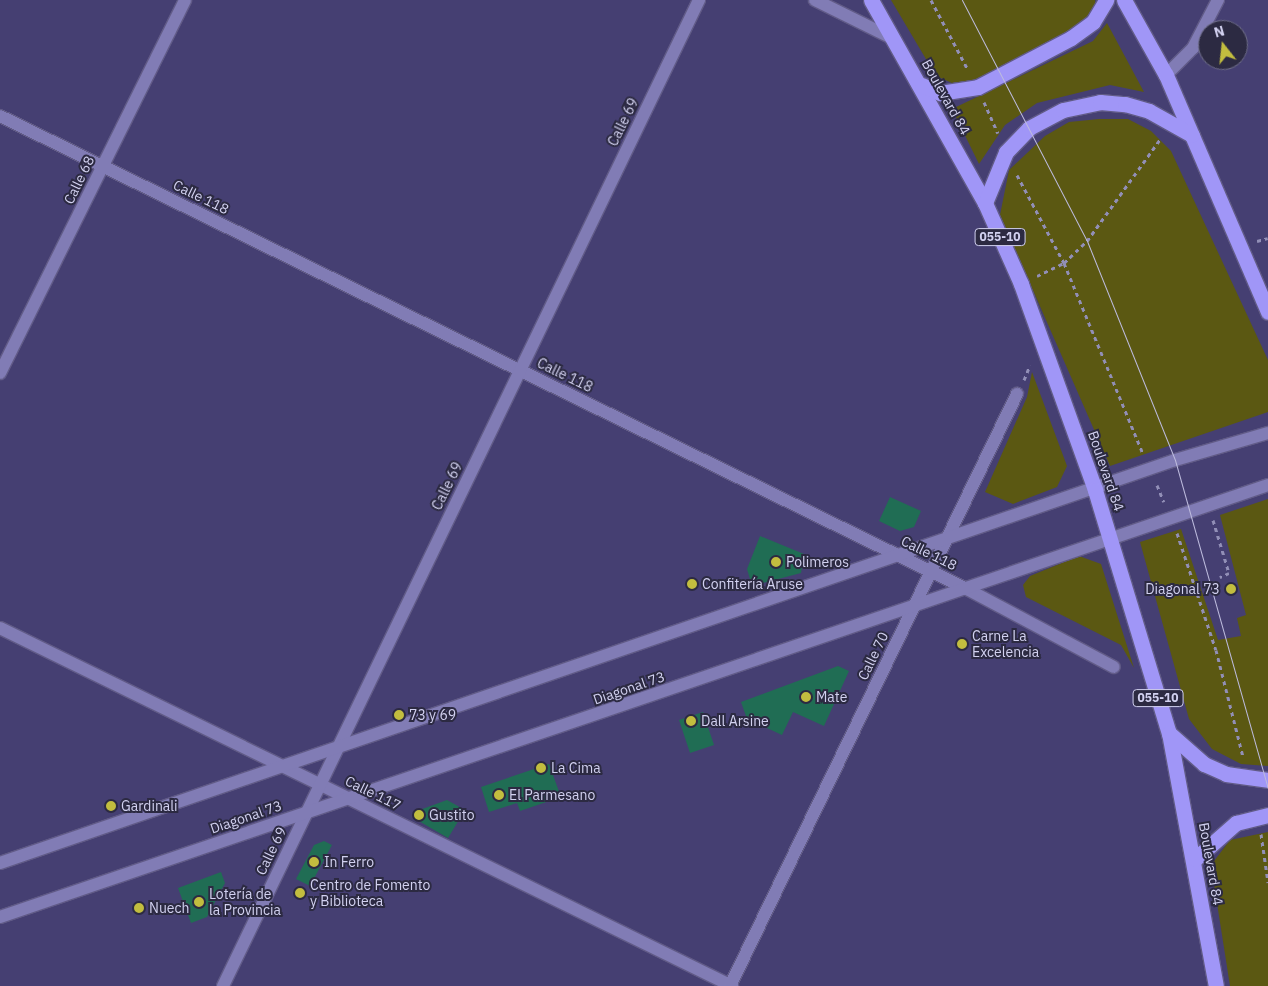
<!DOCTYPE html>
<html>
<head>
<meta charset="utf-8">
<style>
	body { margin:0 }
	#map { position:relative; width:1268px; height:986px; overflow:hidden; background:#453f72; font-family:"IBM Plex Sans",sans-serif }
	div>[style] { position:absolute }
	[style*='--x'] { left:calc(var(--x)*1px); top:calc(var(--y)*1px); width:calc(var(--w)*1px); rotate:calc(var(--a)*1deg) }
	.green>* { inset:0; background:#5b5812 }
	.building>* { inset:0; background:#206d54 }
	.path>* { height:3px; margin-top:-1.5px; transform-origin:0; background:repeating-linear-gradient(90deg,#928fb7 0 4px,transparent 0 8px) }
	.roads { filter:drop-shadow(1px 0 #615b87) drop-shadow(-1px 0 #615b87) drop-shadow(0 1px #615b87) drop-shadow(0 -1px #615b87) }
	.street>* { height:12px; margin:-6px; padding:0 6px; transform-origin:6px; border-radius:6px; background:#817cb5 }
	.secondary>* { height:12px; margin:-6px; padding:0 6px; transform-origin:6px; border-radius:6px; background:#817cb5 }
	.highway>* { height:15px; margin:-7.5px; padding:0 7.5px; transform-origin:7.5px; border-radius:7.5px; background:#a096f7 }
	.tram>* { height:1px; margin:-0.5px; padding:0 0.5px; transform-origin:0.5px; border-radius:0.5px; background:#bdbbdd }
	.dots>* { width:14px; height:14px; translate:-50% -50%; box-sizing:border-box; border:2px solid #2c2a42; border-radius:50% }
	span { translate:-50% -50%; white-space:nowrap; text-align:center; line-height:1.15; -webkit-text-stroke:4px #2c2a42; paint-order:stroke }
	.shield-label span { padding:1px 4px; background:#2c2a42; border:1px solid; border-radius:4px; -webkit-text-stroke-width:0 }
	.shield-label { font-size:12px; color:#d2d1f0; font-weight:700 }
	.street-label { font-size:14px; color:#d2d1f0 }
	.poi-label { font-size:14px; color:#d2d1f0 }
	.left { translate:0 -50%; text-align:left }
	.right { translate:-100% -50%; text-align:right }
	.north { position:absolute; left:1198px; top:20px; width:50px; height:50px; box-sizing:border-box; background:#2c2a42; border:1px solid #6e6d88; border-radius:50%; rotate:344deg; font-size:14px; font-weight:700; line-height:20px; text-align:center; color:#d2d1f0 }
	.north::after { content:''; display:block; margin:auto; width:18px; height:22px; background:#c2bd3f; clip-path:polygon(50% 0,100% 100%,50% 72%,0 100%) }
</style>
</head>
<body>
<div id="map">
	<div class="green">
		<i style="clip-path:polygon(891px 0,1095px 0,1096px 6px,1088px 20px,1020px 61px,971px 81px,952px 83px,936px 76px)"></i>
		<i style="clip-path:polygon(1107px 23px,1144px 92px,1110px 85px,1037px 103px,1005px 125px,979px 164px,952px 109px,1093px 41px)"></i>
		<i style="clip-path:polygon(1099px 119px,1128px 119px,1151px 131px,1171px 151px,1268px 360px,1268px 412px,1110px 466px,1000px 215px,1009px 170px,1045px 136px,1069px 122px)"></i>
		<i style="clip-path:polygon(1032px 372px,1067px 466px,1057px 487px,1013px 504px,985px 492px,1027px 397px)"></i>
		<i style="clip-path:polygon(1268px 499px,1268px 766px,1241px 764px,1212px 749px,1189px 719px,1140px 542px,1181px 529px,1218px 640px,1241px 636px,1237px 618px,1246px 615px,1220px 515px)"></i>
		<i style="clip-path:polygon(1079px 556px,1101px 564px,1134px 668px,1121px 645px,1026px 597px,1023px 585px,1030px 576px)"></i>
		<i style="clip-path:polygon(1268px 832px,1268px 986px,1230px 986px,1211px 865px,1230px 840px)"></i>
	</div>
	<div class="building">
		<i style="clip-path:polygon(890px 497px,921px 511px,914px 527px,900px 531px,879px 521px)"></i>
		<i style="clip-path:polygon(760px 536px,804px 554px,801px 573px,752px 586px,747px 569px)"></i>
		<i style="clip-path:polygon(838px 666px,849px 671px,824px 726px,793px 712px,782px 735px,747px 719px,741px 702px)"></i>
		<i style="clip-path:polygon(703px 712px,714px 745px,690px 753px,679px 720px)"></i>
		<i style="clip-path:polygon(549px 764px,561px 797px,520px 811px,517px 803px,489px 812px,481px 787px)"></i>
		<i style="clip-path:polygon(447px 800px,465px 810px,448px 838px,417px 820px,414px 812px)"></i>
		<i style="clip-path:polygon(324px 841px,332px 845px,310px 886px,296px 879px,314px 845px)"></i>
		<i style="clip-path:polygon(221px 872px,225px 883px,207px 917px,191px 923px,178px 888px)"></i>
	</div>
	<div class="path">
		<i style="--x:931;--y:0;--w:79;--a:62.1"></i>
		<i style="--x:984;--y:102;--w:34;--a:66"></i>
		<i style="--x:1017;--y:175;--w:100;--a:61.9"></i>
		<i style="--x:1064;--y:263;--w:207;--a:67.5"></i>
		<i style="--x:1257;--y:241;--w:11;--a:-15"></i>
		<i style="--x:1037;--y:276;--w:30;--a:-26"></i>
		<i style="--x:1064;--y:263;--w:32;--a:-44"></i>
		<i style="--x:1087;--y:241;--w:127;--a:-54.3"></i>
		<i style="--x:1024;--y:380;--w:16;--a:-68"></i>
		<i style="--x:1157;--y:485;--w:18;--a:68"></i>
		<i style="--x:1213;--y:520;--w:55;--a:73.2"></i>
		<i style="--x:1229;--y:573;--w:10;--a:156"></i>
		<i style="--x:1177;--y:533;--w:123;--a:71.6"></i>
		<i style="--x:1216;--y:650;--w:110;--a:75.8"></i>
		<i style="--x:1261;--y:834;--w:49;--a:81.7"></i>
	</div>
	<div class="roads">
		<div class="street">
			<i style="--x:815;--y:0;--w:88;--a:26.3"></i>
			<i style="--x:1166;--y:75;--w:38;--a:-45"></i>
			<i style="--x:1193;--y:48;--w:54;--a:-62.5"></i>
			<i style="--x:0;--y:116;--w:1076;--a:26.07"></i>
			<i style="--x:967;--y:589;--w:166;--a:28"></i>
			<i style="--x:0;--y:373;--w:416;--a:-63.6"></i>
			<i style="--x:0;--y:628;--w:815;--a:26.06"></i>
			<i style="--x:223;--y:986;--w:1095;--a:-64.23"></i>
			<i style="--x:730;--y:986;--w:658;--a:-64.14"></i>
		</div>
		<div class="secondary">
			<i style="--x:0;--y:863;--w:1242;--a:-18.93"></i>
			<i style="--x:1175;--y:460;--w:97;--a:-16.2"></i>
			<i style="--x:0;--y:917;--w:1340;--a:-18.81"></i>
		</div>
		<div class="highway">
			<i style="--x:871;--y:0;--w:233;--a:60.7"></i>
			<i style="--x:985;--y:203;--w:89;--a:66"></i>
			<i style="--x:1021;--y:284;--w:219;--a:70.2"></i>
			<i style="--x:1095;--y:490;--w:254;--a:73.1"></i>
			<i style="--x:1169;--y:733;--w:257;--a:79.5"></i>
			<i style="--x:1124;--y:0;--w:86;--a:60.8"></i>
			<i style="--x:1166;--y:75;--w:258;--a:66.7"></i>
			<i style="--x:922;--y:85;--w:20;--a:24"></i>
			<i style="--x:940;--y:93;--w:38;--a:-9"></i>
			<i style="--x:978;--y:87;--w:105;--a:-27.8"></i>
			<i style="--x:1071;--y:38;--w:27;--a:-36"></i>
			<i style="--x:1093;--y:22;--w:26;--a:-59"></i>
			<i style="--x:985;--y:203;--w:55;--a:-67.6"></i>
			<i style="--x:1006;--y:152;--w:33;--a:-46"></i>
			<i style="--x:1029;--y:128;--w:38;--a:-28"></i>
			<i style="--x:1063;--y:110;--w:38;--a:-12"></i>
			<i style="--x:1100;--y:102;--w:25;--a:5"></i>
			<i style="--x:1125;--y:104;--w:25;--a:16"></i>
			<i style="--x:1149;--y:111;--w:49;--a:29.2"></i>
			<i style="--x:1169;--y:733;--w:47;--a:41.5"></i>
			<i style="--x:1204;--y:764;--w:24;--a:24"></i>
			<i style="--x:1226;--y:774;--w:42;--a:8.1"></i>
			<i style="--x:1195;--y:859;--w:55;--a:-41.3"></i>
			<i style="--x:1236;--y:823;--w:33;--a:-14"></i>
		</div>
	</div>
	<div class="tram">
		<i style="--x:962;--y:0;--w:271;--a:62.6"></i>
		<i style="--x:1087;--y:241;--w:236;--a:68.1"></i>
		<i style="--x:1175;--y:460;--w:342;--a:74.2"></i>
	</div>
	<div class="dots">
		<i style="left:776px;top:562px;background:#c2bd3f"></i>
		<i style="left:692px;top:584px;background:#c2bd3f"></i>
		<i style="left:1231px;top:589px;background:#c2bd3f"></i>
		<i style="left:962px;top:644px;background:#c2bd3f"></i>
		<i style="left:806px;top:697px;background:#c2bd3f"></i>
		<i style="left:399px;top:715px;background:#c2bd3f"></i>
		<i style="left:691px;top:721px;background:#c2bd3f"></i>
		<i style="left:541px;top:768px;background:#c2bd3f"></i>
		<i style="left:499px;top:795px;background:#c2bd3f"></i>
		<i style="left:111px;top:806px;background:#c2bd3f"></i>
		<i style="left:419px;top:815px;background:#c2bd3f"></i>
		<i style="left:314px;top:862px;background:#c2bd3f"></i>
		<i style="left:300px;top:893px;background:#c2bd3f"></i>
		<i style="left:199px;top:902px;background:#c2bd3f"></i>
		<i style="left:139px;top:908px;background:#c2bd3f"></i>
	</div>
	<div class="shield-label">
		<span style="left:1000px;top:237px">055-10</span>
		<span style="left:1158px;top:698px">055-10</span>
	</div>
	<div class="street-label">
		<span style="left:946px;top:97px;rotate:61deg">Boulevard 84</span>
		<span style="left:623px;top:122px;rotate:-64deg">Calle 69</span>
		<span style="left:79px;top:180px;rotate:-64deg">Calle 68</span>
		<span style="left:201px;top:197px;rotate:26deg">Calle 118</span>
		<span style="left:565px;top:375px;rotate:26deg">Calle 118</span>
		<span style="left:1106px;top:471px;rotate:71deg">Boulevard 84</span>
		<span style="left:447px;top:486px;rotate:-64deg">Calle 69</span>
		<span style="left:929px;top:553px;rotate:26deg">Calle 118</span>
		<span style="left:873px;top:656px;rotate:-64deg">Calle 70</span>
		<span style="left:629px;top:688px;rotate:-19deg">Diagonal 73</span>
		<span style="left:373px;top:793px;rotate:26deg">Calle 117</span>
		<span style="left:246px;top:817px;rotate:-19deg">Diagonal 73</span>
		<span style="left:271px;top:851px;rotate:-64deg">Calle 69</span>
		<span style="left:1211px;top:864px;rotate:80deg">Boulevard 84</span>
	</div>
	<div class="poi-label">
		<span class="left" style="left:786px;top:562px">Polimeros</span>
		<span class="left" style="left:702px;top:584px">Confitería Aruse</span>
		<span class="right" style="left:1220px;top:589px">Diagonal 73</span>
		<span class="left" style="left:972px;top:644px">Carne La<br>Excelencia</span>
		<span class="left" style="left:816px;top:697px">Mate</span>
		<span class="left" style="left:409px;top:715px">73 y 69</span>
		<span class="left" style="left:701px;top:721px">Dall Arsine</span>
		<span class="left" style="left:551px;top:768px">La Cima</span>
		<span class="left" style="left:509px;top:795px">El Parmesano</span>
		<span class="left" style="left:121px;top:806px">Gardinali</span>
		<span class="left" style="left:429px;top:815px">Gustito</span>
		<span class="left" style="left:324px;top:862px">In Ferro</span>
		<span class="left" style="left:310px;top:893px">Centro de Fomento<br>y Biblioteca</span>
		<span class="left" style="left:209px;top:902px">Lotería de<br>la Provincia</span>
		<span class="left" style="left:149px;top:908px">Nuech</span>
	</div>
	<div class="north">N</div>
</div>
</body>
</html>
